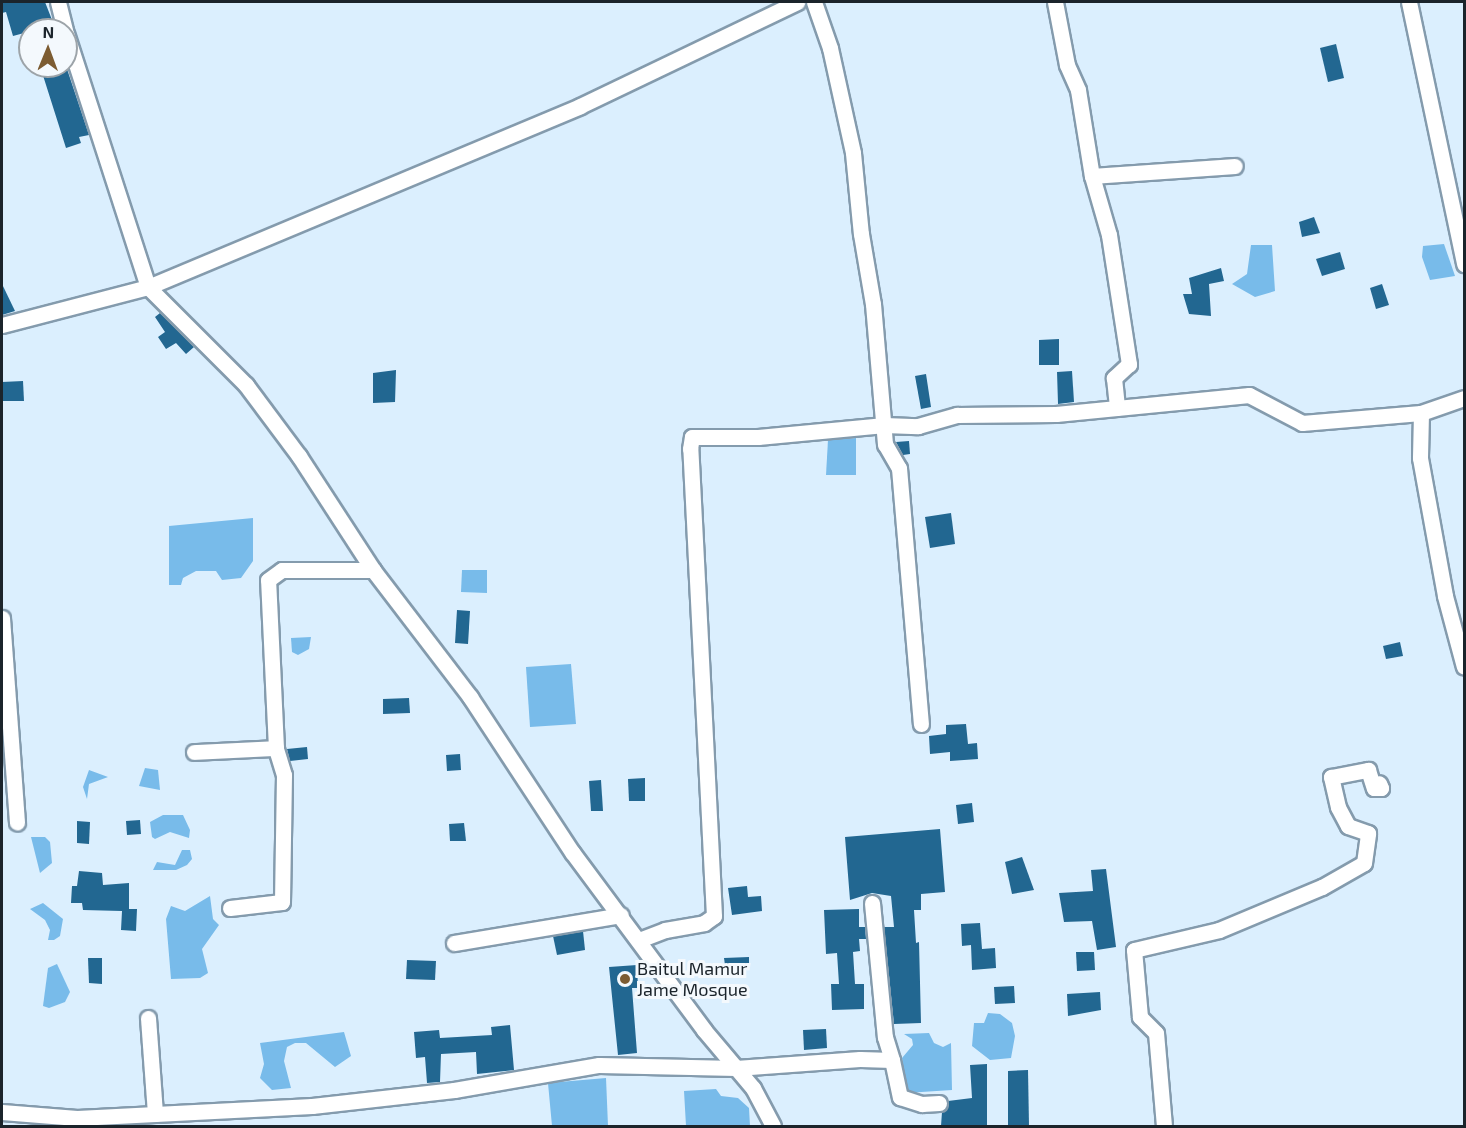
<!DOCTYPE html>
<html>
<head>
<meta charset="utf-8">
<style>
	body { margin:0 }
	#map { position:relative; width:1466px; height:1128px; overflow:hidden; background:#dbeffe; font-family:"Exo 2",sans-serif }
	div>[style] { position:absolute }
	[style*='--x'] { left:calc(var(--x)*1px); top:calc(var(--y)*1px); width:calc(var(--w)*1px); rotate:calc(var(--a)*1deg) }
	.water>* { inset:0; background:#78bbea }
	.building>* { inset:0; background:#226791 }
	.roads { filter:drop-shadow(2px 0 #849bad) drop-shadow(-2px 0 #849bad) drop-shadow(0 2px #849bad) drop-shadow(0 -2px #849bad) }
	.minor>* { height:15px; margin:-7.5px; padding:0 7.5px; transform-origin:7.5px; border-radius:7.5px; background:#fff }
	.dots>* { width:16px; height:16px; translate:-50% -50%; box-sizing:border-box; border:3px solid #f4f9fd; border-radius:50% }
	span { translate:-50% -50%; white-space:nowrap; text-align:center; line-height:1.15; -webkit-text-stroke:6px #f4f9fd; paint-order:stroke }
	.poi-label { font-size:18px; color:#1b242b }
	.left { translate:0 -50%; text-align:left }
	.frame { position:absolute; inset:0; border:3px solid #1b242b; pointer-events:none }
	.north { position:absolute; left:18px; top:18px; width:60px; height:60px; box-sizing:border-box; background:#f4f9fd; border:2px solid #9da4a9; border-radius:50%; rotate:1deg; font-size:16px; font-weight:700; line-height:24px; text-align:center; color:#1b242b }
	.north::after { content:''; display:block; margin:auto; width:21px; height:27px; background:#7c5c32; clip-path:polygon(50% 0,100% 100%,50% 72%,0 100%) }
</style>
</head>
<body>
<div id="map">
	<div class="water">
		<i style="clip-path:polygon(1444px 244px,1455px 276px,1430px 280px,1422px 257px,1423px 246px)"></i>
		<i style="clip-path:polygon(1251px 245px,1272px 245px,1275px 291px,1255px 297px,1232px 284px,1247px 274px)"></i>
		<i style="clip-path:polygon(856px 438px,856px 475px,826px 475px,828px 440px)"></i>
		<i style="clip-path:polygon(253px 518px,253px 561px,241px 578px,222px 580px,216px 571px,196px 571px,183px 578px,181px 585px,169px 585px,169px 526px)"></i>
		<i style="clip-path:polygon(462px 570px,487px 570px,487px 593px,461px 592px)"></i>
		<i style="clip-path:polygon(311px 637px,309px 649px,298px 655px,292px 652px,291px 638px)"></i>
		<i style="clip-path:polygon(571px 664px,576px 724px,530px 727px,526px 667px)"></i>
		<i style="clip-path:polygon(145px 768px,158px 770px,160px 790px,139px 786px)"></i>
		<i style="clip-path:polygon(89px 770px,108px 777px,89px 784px,87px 799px,83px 787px)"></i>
		<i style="clip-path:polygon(163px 815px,183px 815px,190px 830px,189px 838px,170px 832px,155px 839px,152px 837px,150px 822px)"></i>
		<i style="clip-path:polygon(31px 837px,45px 837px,50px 842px,52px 863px,40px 873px)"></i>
		<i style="clip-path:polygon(182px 850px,190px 850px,192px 859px,187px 865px,176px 870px,153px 870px,157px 862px,175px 865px)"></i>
		<i style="clip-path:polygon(210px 896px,213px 919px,219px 925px,202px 949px,208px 973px,200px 978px,171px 979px,166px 919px,171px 906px,185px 911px)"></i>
		<i style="clip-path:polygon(43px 903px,63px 919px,60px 936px,54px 940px,48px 940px,50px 930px,45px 920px,30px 909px)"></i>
		<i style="clip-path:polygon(57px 964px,70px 992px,65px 1002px,49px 1008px,43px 1006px,48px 968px)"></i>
		<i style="clip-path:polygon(988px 1013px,1000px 1014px,1012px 1023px,1015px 1036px,1011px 1058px,990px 1060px,972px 1046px,974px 1023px,984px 1023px)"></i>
		<i style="clip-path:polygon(344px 1032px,351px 1056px,335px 1067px,306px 1043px,295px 1043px,287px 1047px,284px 1061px,291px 1088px,272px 1090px,260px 1078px,264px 1064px,260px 1043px)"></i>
		<i style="clip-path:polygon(929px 1033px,934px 1043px,943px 1047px,951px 1043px,952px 1090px,906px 1093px,902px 1058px,913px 1045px,912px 1039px,904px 1034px)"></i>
		<i style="clip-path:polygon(606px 1078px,608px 1126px,552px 1126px,548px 1083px)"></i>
		<i style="clip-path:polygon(716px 1089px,721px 1096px,738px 1098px,749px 1108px,750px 1126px,686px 1126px,684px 1091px)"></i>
	</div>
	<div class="building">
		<i style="clip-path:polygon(2px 2px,45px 2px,54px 25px,13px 36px,6px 12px,2px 13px)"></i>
		<i style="clip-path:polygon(1336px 44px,1344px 78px,1328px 82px,1320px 48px)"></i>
		<i style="clip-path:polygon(40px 66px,66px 66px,89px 135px,79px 137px,81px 143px,66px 148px)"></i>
		<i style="clip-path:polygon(1314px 217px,1320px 233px,1302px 237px,1299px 222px)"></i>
		<i style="clip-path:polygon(1340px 252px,1345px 269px,1322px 276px,1316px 259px)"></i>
		<i style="clip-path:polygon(1221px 268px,1224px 281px,1209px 284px,1211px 316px,1189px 314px,1183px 294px,1192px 294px,1189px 278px)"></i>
		<i style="clip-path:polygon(2px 284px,15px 311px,2px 315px)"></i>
		<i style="clip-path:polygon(1382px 284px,1389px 305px,1376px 309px,1370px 288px)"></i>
		<i style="clip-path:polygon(160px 313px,194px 347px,186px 354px,176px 343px,166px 349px,158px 337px,165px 332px,155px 317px)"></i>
		<i style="clip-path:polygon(1059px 339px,1059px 365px,1039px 365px,1039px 340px)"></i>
		<i style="clip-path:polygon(396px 370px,395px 402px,373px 403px,373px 373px)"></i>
		<i style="clip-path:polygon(1072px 371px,1074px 402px,1058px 404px,1057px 372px)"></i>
		<i style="clip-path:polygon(926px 374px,931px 407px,921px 409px,915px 376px)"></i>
		<i style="clip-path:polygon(23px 381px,24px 401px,2px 401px,2px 382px)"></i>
		<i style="clip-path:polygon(909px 441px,910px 454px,903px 455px,896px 442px)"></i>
		<i style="clip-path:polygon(951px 513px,955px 544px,930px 548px,925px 517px)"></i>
		<i style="clip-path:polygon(457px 610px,470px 611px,468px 644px,455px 643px)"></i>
		<i style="clip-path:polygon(1400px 642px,1403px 656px,1386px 659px,1383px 646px)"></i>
		<i style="clip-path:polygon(409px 698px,410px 713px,383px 714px,383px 699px)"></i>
		<i style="clip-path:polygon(966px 724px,968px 744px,977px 743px,978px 759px,950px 761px,950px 752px,930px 754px,929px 736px,946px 734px,946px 725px)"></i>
		<i style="clip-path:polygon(307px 747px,308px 759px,290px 761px,287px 749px)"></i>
		<i style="clip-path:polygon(460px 754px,461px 770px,447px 771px,446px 755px)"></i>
		<i style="clip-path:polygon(645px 778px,645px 801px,629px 801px,628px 779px)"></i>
		<i style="clip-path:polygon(601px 780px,603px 811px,591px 811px,589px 781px)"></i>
		<i style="clip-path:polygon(972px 803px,974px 822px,958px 824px,956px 805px)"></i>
		<i style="clip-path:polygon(140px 820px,141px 834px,127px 835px,126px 821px)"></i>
		<i style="clip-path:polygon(77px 821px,90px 822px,89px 844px,77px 843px)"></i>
		<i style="clip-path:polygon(464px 823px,466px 841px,450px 841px,449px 824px)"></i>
		<i style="clip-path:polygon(940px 829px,945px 892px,921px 894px,921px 910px,914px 910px,916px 943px,919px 942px,921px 1023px,894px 1024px,884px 927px,894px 927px,891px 896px,872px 893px,850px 900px,845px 837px)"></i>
		<i style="clip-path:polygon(1022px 857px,1034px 890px,1012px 894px,1005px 862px)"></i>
		<i style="clip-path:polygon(1106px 869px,1116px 947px,1097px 950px,1092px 921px,1064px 922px,1059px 893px,1093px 891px,1091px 870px)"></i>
		<i style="clip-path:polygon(79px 871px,102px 873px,103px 885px,129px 883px,129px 909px,137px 909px,136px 931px,121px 930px,122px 911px,83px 910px,82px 903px,71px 903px,72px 886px,77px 886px)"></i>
		<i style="clip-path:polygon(747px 886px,748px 897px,761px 896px,762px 911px,732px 915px,728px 888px)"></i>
		<i style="clip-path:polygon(859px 909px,859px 927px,865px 927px,866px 939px,859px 939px,860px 951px,853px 952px,855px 984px,864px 984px,864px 1009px,832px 1010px,831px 984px,839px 984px,837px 953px,826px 954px,824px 910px)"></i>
		<i style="clip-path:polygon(980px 923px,982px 949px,995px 948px,996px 968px,972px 970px,971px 945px,962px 946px,961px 924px)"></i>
		<i style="clip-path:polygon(583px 931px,585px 950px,557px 955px,553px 936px)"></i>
		<i style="clip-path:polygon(1076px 952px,1094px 952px,1095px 970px,1077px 971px)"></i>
		<i style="clip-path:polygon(749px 957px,749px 968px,726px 972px,724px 958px)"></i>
		<i style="clip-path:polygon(88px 958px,102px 958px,102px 984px,89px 983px)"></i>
		<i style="clip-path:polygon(407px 960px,436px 961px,435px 980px,406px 979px)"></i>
		<i style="clip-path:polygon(637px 965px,638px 988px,632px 988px,637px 1053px,618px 1055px,609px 967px)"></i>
		<i style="clip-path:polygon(1014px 986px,1015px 1003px,995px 1004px,994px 987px)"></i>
		<i style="clip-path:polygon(1100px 992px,1101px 1010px,1068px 1016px,1067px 994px)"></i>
		<i style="clip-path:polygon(510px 1025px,514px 1070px,477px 1074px,476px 1052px,441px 1054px,440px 1082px,427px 1083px,425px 1057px,416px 1058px,414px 1032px,439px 1030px,440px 1038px,492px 1035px,491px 1027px)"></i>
		<i style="clip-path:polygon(826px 1029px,827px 1048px,804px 1050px,803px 1030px)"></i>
		<i style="clip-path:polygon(987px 1064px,987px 1126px,941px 1126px,942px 1112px,948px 1101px,972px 1098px,970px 1065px)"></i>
		<i style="clip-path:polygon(1028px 1070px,1029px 1126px,1008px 1126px,1008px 1071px)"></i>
	</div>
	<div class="roads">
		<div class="minor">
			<i style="--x:58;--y:2;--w:29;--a:76"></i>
			<i style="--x:814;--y:2;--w:49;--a:70.8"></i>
			<i style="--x:830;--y:48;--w:107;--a:77.6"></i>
			<i style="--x:853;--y:153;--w:81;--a:84.4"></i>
			<i style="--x:861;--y:234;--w:71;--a:80.3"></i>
			<i style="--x:873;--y:304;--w:141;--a:85.1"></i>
			<i style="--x:885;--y:444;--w:28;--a:60"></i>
			<i style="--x:899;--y:468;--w:257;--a:85.1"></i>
			<i style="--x:1055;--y:2;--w:64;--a:79.2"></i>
			<i style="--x:1067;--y:65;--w:27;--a:66"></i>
			<i style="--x:1078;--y:90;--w:87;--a:80.8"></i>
			<i style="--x:1092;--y:176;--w:61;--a:73.9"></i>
			<i style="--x:1109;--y:235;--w:131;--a:81.2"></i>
			<i style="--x:1129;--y:364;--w:21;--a:137"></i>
			<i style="--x:1114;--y:378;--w:30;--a:84"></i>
			<i style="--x:1409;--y:2;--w:268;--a:78.1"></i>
			<i style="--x:66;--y:33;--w:267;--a:72.1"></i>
			<i style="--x:148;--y:287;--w:139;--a:45"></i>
			<i style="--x:246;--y:385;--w:89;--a:53.3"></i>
			<i style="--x:299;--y:456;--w:136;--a:57"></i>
			<i style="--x:373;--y:570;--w:160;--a:52.6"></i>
			<i style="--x:470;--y:697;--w:186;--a:56.7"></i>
			<i style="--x:572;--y:852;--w:222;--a:53.4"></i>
			<i style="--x:704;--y:1030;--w:76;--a:49.8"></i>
			<i style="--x:753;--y:1088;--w:43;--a:62.2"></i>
			<i style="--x:1092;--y:176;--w:143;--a:-4"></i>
			<i style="--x:2;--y:325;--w:151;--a:-14.6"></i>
			<i style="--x:148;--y:287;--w:468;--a:-22.7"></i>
			<i style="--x:580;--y:106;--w:241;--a:-25.6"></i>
			<i style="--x:1464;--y:398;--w:46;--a:160.8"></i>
			<i style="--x:1421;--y:413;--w:45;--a:91.3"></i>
			<i style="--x:1420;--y:458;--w:140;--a:79.7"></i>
			<i style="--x:1445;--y:596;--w:73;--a:75"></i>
			<i style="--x:2;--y:618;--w:205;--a:85.8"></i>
			<i style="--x:194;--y:752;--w:82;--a:-2.8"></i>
			<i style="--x:872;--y:903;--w:135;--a:84.5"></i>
			<i style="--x:885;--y:1037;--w:24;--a:73"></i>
			<i style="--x:230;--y:908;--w:52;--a:-6.6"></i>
			<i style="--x:282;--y:902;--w:127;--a:-89.1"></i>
			<i style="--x:284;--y:775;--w:28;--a:-107"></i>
			<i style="--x:276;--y:748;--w:168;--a:-92.7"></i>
			<i style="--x:268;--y:580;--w:17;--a:-36"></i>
			<i style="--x:282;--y:570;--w:91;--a:0"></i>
			<i style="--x:639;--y:940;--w:28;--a:-21"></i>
			<i style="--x:665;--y:930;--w:40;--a:-10"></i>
			<i style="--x:704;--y:923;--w:12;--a:-35"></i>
			<i style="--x:714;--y:916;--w:468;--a:-92.9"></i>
			<i style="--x:690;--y:449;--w:12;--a:-81"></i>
			<i style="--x:692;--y:437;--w:66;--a:0"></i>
			<i style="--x:758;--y:437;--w:127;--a:-5.4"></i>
			<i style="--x:884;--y:425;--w:34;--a:2"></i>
			<i style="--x:918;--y:426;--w:41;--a:-15.8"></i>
			<i style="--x:957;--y:415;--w:99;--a:-0.6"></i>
			<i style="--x:1056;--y:414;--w:194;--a:-5.6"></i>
			<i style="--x:1249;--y:395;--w:60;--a:27.8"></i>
			<i style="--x:1302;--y:423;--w:119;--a:-4.8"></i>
			<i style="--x:454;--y:943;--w:169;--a:-9.5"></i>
			<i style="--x:148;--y:1018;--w:96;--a:85.8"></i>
			<i style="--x:2;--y:1112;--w:75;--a:4.6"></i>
			<i style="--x:77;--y:1118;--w:235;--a:-2.9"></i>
			<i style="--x:312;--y:1106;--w:143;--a:-6.4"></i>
			<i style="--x:454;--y:1090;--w:147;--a:-9.8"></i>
			<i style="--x:599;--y:1065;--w:137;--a:1.3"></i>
			<i style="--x:736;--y:1068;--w:124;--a:-4.2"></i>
			<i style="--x:860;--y:1059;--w:32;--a:2"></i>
			<i style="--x:892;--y:1060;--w:38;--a:78"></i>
			<i style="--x:900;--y:1097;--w:23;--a:18"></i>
			<i style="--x:922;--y:1104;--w:17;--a:-3"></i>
			<i style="--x:1164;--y:1126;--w:93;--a:-94.9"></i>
			<i style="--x:1156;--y:1033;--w:23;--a:-135"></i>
			<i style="--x:1140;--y:1017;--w:67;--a:-95.1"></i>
			<i style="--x:1134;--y:950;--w:87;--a:-13.2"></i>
			<i style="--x:1219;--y:930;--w:112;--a:-22.7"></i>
			<i style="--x:1322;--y:887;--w:48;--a:-29.7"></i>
			<i style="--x:1364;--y:863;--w:30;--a:-82"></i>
			<i style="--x:1368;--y:833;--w:21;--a:-161"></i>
			<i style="--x:1348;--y:826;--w:21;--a:-118"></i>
			<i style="--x:1338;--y:807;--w:31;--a:-103"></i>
			<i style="--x:1331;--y:777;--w:38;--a:-11"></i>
			<i style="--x:1368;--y:770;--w:19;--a:72"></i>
			<i style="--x:1374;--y:788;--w:7;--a:0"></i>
			<i style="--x:1381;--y:788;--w:5;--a:-112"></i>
		</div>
	</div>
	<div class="dots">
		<i style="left:625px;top:979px;background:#7c5c32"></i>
	</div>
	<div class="poi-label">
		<span class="left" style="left:637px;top:979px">Baitul Mamur<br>Jame Mosque</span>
	</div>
	<div class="frame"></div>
	<div class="north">N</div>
</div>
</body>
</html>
